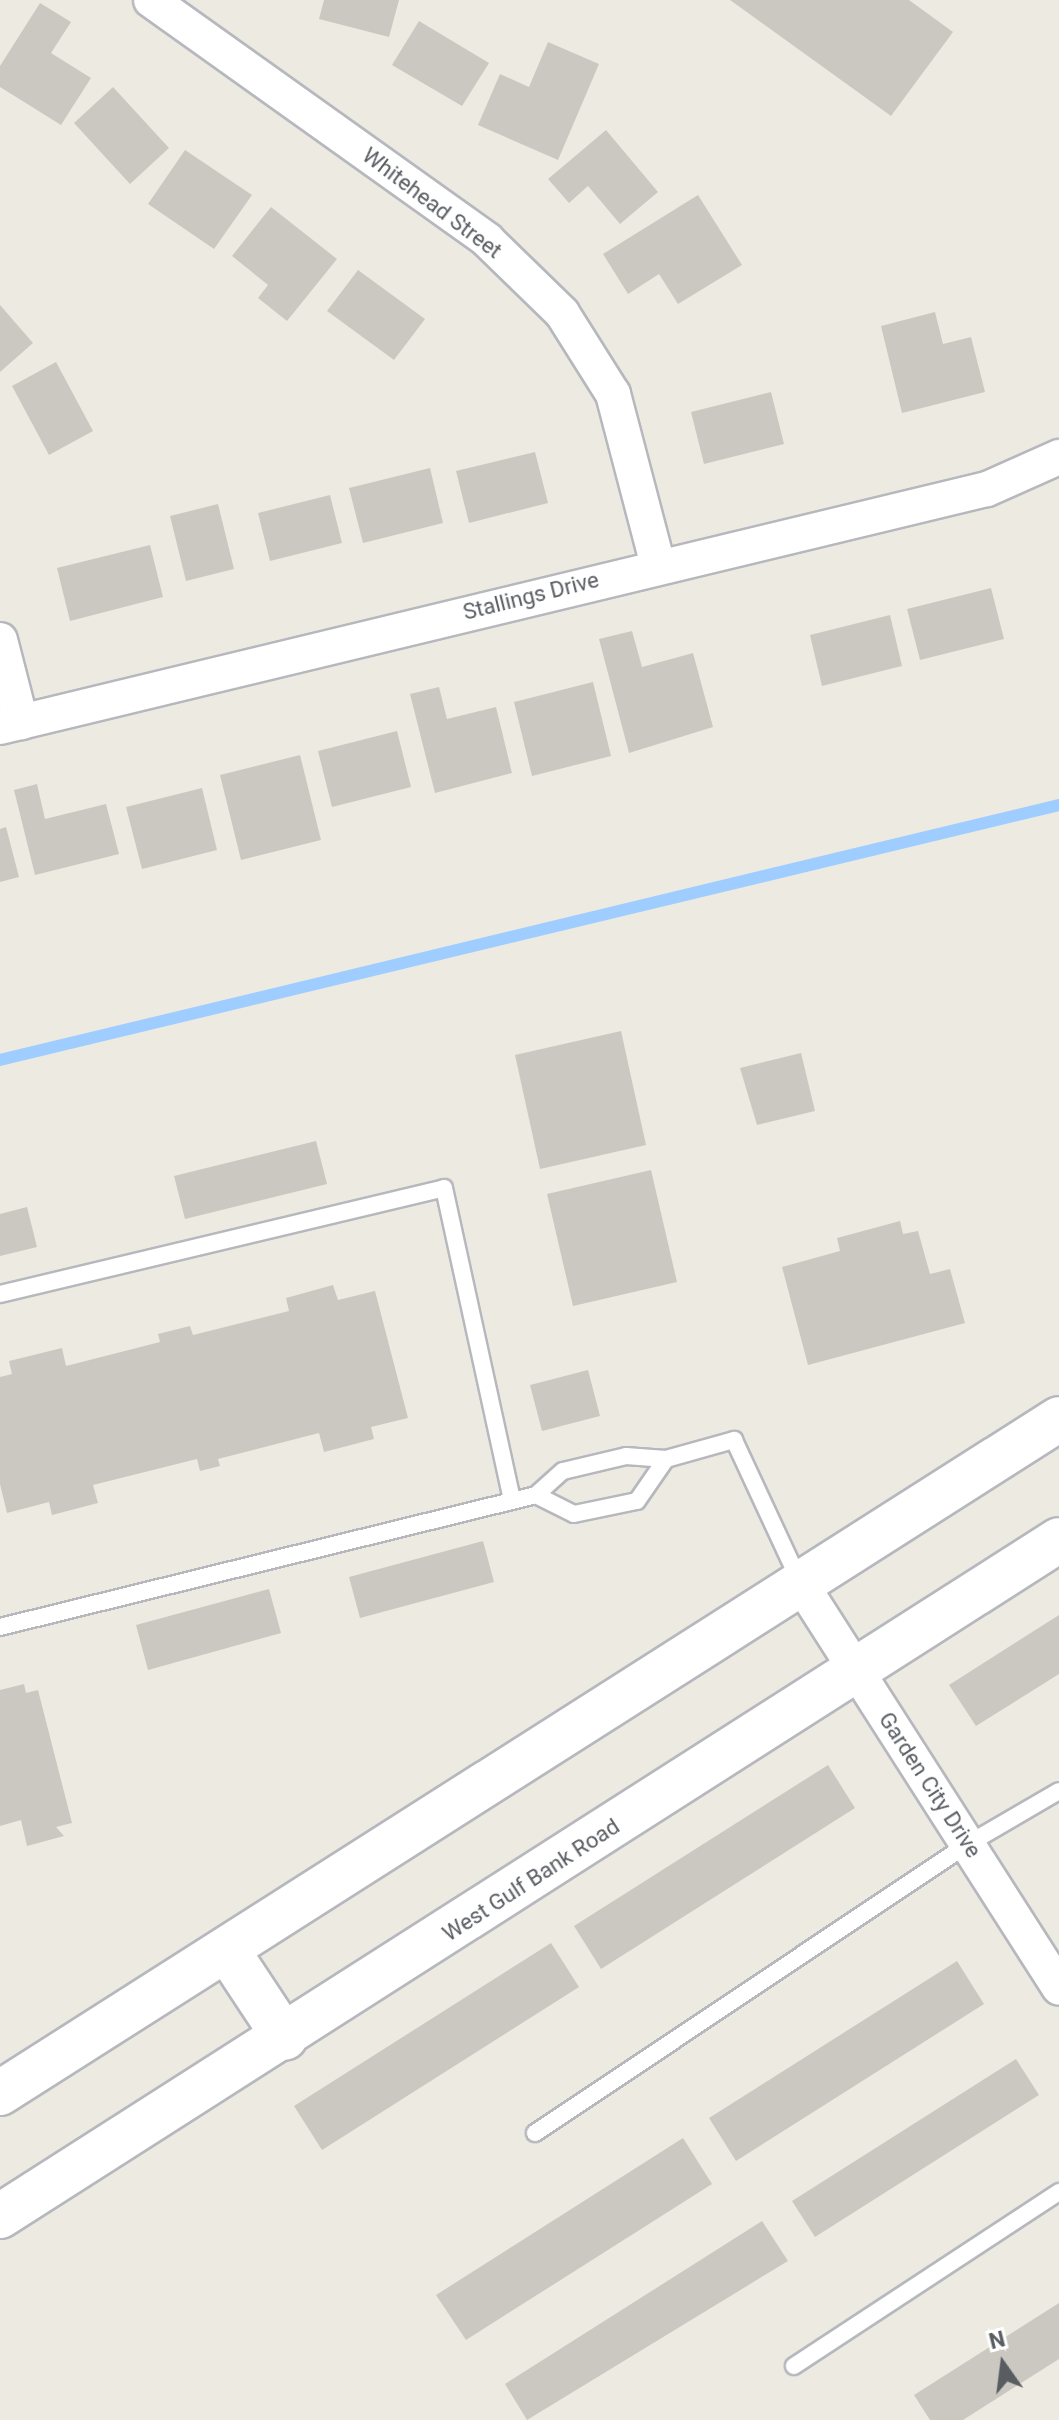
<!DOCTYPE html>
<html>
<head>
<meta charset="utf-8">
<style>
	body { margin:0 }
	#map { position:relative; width:1059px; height:2420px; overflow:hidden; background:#edebe1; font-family:Roboto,sans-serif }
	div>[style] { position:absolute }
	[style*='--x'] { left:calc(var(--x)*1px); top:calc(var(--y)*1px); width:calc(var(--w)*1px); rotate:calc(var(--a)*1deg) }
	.stream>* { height:12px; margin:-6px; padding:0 6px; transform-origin:6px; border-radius:6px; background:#9fcdff }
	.building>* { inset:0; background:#cac8c0 }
	.roads { filter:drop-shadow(2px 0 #b6b8be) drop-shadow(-2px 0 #b6b8be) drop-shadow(0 2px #b6b8be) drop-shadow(0 -2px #b6b8be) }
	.service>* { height:16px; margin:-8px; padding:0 8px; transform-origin:8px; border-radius:8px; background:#fff }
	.minor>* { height:34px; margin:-17px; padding:0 17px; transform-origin:17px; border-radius:17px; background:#fff }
	.secondary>* { height:44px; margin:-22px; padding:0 22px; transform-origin:22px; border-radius:22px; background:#fff }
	span { translate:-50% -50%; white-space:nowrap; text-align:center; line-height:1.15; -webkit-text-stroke:6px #fff; paint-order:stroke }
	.street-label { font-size:22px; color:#595d62 }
	.north { position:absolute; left:963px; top:2324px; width:80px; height:80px; -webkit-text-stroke:6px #fff; paint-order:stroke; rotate:346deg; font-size:22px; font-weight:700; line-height:32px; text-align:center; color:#595d62 }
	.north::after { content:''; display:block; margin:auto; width:28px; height:36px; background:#595d62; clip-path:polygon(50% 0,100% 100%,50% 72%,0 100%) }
</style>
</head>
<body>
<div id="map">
	<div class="stream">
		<i style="--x:0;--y:1060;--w:1089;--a:-13.54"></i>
	</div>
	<div class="building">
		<i style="clip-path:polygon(324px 0,399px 0,389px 37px,319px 19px)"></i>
		<i style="clip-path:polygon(730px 0,909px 0,953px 32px,891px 116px)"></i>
		<i style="clip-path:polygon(40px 3px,71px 22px,51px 53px,91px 78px,61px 125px,0 87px,0 66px)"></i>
		<i style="clip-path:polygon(419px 21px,489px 63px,462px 106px,392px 65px)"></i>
		<i style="clip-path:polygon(548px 42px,599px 64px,558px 160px,478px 125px,500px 74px,529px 87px)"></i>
		<i style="clip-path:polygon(113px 87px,169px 148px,130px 184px,74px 123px)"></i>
		<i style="clip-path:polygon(606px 130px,658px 192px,620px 224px,588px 186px,569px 203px,548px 179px)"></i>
		<i style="clip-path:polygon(185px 150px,252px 195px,214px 249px,148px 204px)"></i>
		<i style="clip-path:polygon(698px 195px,742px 265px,678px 304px,659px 274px,628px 294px,603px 254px)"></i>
		<i style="clip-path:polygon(271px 207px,337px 259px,287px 321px,258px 298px,268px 285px,232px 256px)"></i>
		<i style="clip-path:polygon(358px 270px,425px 319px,394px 360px,327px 311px)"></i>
		<i style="clip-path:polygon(0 305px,33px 343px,0 372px)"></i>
		<i style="clip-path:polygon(935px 312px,943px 344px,971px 337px,985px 392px,902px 413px,881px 326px)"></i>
		<i style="clip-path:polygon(56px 362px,93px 431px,49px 455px,12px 386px)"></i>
		<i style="clip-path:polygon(771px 392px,784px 444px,704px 464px,691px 412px)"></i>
		<i style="clip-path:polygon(535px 452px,548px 503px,469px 523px,456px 471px)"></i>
		<i style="clip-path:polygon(430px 468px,443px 523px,363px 543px,349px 488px)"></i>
		<i style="clip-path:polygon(330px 495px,342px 543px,270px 561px,258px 513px)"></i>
		<i style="clip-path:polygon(218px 504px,234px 569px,186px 581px,170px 516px)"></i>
		<i style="clip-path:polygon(150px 545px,163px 597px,70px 621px,57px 568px)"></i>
		<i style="clip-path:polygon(991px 588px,1004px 639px,920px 660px,907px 609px)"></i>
		<i style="clip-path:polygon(890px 615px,902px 666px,822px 686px,810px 635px)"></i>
		<i style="clip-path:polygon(632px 631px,642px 667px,693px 653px,713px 727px,629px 753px,599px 639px)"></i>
		<i style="clip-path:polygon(593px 682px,611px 756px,532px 776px,514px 702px)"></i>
		<i style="clip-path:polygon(439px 687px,447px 719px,496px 707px,512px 773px,435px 793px,410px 694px)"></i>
		<i style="clip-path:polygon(397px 731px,411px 787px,332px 807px,318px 751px)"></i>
		<i style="clip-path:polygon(300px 755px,321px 840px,241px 860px,220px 775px)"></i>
		<i style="clip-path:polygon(37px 784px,45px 819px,106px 804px,119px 854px,35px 875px,14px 790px)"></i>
		<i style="clip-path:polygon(202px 788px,217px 850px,142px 869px,126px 807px)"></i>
		<i style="clip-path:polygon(6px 827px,19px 877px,0 882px,0 829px)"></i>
		<i style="clip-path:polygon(621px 1031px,646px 1145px,540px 1169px,515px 1055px)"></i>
		<i style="clip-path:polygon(801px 1053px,815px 1111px,757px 1125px,740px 1068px)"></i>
		<i style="clip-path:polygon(316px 1141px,327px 1184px,185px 1219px,174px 1176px)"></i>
		<i style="clip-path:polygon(651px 1170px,677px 1282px,573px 1306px,547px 1194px)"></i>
		<i style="clip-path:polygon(27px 1207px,37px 1247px,0 1256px,0 1214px)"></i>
		<i style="clip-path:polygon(900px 1221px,903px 1234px,918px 1231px,930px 1274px,950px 1269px,965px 1323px,808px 1365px,782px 1267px,840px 1251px,837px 1238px)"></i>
		<i style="clip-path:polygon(333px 1285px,338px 1300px,375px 1291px,408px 1418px,371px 1427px,374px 1439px,324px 1452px,319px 1433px,218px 1459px,220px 1466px,200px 1471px,197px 1459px,93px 1485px,98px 1503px,52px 1515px,49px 1502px,7px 1513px,0 1484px,0 1377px,12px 1374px,9px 1361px,62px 1348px,66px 1366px,160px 1342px,158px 1334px,190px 1326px,193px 1335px,289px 1311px,286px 1298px)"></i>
		<i style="clip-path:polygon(588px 1370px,600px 1416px,542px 1431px,530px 1385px)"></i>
		<i style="clip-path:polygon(483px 1541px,494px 1582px,360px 1618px,349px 1577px)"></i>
		<i style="clip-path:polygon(269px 1589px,281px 1633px,148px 1670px,136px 1625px)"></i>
		<i style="clip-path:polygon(1059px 1615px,1059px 1674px,976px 1726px,949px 1685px)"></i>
		<i style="clip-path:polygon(24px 1684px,26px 1693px,38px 1690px,72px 1823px,56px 1827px,64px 1836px,27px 1846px,21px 1820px,0 1826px,0 1690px)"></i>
		<i style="clip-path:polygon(828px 1765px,855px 1808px,601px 1969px,574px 1926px)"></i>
		<i style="clip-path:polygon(551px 1943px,579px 1987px,322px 2150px,294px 2106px)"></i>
		<i style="clip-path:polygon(957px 1961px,984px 2004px,736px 2161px,709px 2118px)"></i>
		<i style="clip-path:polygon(1016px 2059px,1039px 2095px,815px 2237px,792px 2201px)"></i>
		<i style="clip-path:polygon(683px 2138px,712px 2184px,466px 2340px,436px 2295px)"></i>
		<i style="clip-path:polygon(762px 2221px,788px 2261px,527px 2420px,505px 2384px)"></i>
		<i style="clip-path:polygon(1059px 2303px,1059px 2359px,963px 2420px,930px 2420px,914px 2395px)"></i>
	</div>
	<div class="roads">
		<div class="service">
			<i style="--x:0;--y:1294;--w:456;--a:-13.4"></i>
			<i style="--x:444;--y:1188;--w:319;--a:77.7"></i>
			<i style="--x:536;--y:1495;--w:42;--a:26.6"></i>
			<i style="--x:574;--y:1514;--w:64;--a:-11.7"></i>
			<i style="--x:637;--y:1501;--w:51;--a:-55.4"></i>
			<i style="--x:0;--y:1627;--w:552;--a:-13.83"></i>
			<i style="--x:536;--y:1495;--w:36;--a:-42"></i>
			<i style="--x:563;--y:1471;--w:65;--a:-13.4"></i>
			<i style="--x:626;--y:1456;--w:40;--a:4.3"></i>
			<i style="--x:666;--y:1459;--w:71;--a:-15.6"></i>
			<i style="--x:734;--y:1440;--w:154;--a:65.1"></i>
			<i style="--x:535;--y:2133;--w:521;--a:-33.72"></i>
			<i style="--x:968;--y:1844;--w:105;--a:-30.2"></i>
			<i style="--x:794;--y:2366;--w:317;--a:-33.3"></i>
		</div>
		<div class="minor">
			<i style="--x:151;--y:0;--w:413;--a:35.5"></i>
			<i style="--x:487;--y:240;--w:105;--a:44.2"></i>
			<i style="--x:562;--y:313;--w:96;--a:57.8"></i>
			<i style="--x:613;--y:394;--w:177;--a:75.3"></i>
			<i style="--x:0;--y:640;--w:85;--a:75.6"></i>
			<i style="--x:0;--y:727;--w:1015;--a:-13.56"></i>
			<i style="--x:987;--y:489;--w:79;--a:-24"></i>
			<i style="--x:801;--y:1584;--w:479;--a:57.4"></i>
		</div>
		<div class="secondary">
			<i style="--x:227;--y:1950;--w:105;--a:56.6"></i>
			<i style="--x:0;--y:2093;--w:1255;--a:-32.47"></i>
			<i style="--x:0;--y:2216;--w:1256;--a:-32.55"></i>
		</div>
	</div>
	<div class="street-label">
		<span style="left:432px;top:203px;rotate:37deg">Whitehead Street</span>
		<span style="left:531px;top:596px;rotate:-14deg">Stallings Drive</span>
		<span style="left:930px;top:1785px;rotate:57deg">Garden City Drive</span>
		<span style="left:531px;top:1880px;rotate:-33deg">West Gulf Bank Road</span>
	</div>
	<div class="north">N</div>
</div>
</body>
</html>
